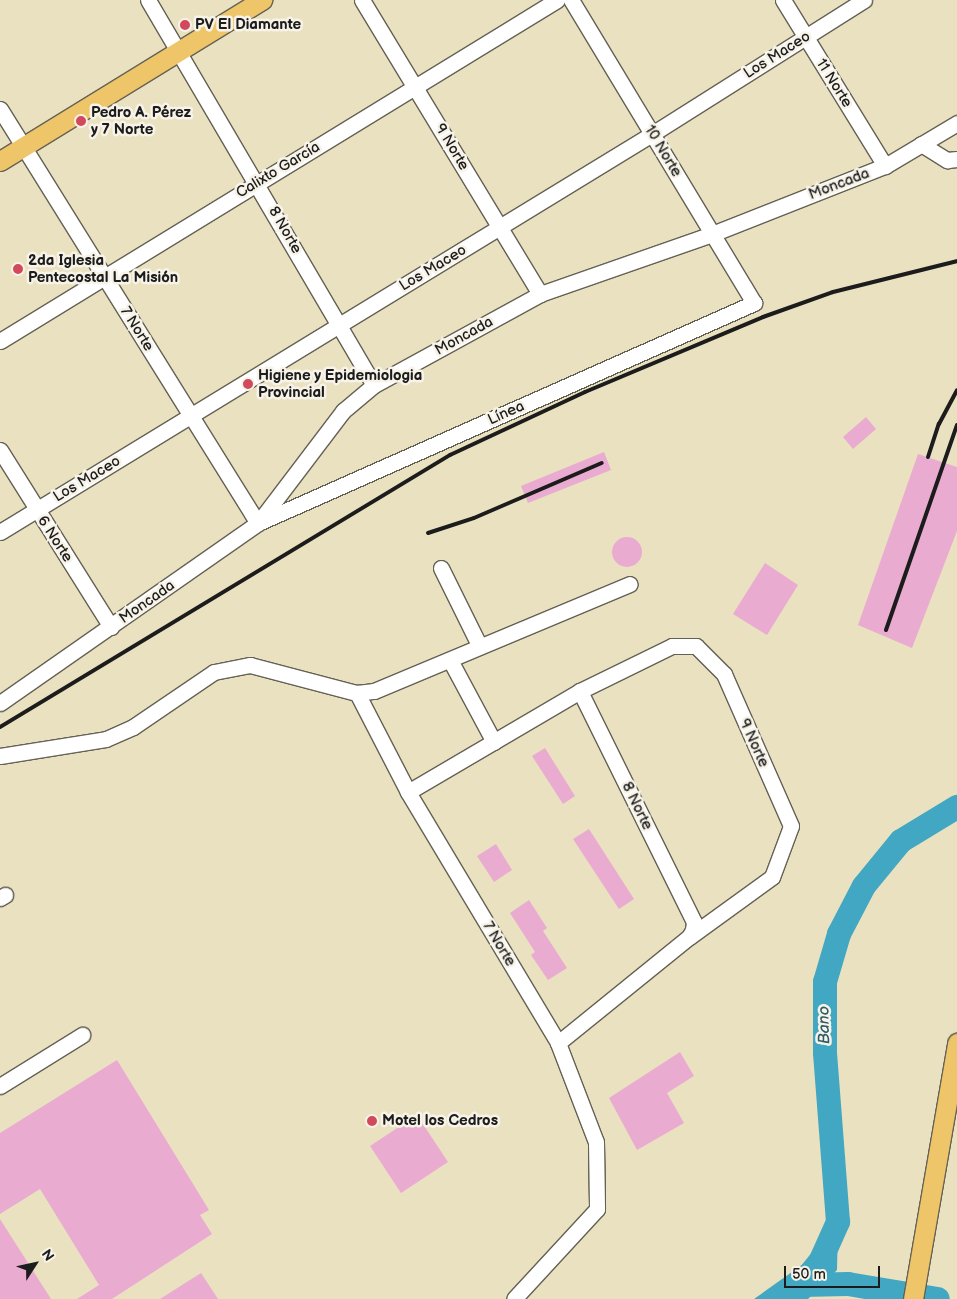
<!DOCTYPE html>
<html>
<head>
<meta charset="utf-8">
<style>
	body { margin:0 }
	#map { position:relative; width:957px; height:1299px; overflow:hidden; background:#eae1c0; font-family:"Balsamiq Sans",sans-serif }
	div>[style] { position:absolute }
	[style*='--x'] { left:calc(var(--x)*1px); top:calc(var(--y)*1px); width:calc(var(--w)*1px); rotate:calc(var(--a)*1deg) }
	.water>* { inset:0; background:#42a7c2 }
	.river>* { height:24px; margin:-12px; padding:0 12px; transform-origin:12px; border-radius:12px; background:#42a7c2 }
	.building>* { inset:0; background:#eaabd1 }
	.round { border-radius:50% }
	.roads { filter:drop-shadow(1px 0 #646155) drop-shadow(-1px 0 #646155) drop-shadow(0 1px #646155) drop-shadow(0 -1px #646155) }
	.minor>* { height:15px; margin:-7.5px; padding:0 7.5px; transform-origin:7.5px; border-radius:7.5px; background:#fff }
	.major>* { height:19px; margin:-9.5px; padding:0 9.5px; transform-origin:9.5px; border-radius:9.5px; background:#eec569 }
	.rail>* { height:4px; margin:-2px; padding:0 2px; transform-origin:2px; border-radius:2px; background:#1c1c1c }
	.dots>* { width:14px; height:14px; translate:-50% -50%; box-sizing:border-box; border:2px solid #f7f3e8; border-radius:50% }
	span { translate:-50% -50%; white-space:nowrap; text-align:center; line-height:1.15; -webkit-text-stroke:5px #f7f3e8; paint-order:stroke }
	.poi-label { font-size:15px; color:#1c1c1c; font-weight:700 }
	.left { translate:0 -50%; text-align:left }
	.street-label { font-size:15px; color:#1c1c1c }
	.water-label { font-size:16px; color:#2d5b67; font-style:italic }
	.north { position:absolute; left:10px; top:1239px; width:50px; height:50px; -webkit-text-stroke:4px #f7f3e8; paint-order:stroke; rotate:55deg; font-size:14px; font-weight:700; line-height:20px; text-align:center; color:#1c1c1c }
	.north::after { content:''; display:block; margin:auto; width:18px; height:22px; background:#1c1c1c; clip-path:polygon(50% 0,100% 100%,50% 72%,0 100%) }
	.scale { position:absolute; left:784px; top:1266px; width:96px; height:22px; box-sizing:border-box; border:2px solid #1c1c1c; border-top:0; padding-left:6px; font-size:15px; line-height:18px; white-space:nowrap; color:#1c1c1c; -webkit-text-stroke:4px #f7f3e8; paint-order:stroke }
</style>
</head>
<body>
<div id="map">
	<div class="water">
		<i style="clip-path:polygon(838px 1222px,837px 1270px,808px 1299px,754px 1299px,813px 1257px)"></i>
	</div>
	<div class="river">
		<i style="--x:801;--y:1285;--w:47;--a:-1.2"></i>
		<i style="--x:848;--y:1284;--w:91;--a:9.5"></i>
		<i style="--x:782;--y:1299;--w:24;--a:-36"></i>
		<i style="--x:801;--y:1285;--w:32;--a:-51"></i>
		<i style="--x:821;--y:1260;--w:42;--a:-65.9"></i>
		<i style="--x:838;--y:1222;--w:169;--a:-94.4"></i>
		<i style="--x:825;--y:1053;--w:71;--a:-90"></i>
		<i style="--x:825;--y:982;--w:50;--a:-73.7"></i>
		<i style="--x:839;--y:934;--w:54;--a:-62.5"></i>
		<i style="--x:864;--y:886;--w:58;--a:-50.6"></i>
		<i style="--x:901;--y:841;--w:66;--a:-31.3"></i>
	</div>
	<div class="building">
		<i style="clip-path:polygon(866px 417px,876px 429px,853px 449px,843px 437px)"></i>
		<i style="clip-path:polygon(604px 452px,611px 470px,528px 503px,521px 486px)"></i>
		<i style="clip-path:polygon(918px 454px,957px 467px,957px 531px,912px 648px,858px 625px)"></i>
		<i class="round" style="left:612px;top:537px;width:30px;height:30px"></i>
		<i style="clip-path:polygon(765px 563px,798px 585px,767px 635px,733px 614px)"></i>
		<i style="clip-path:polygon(545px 748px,575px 796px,563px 804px,532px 756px)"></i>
		<i style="clip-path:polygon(589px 829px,634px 899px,619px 909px,573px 839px)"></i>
		<i style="clip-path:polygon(496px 844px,512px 870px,494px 882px,477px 856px)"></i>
		<i style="clip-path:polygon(529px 900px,547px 928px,543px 931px,567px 968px,548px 980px,531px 955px,535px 952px,510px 913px)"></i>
		<i style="clip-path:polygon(680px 1052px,694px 1076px,667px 1093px,684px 1123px,637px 1150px,609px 1098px)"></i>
		<i style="clip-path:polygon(117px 1060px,209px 1210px,200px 1215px,212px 1234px,112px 1299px,77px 1299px,99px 1285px,40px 1189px,0 1214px,0 1133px)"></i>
		<i style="clip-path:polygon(417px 1115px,448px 1162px,401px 1193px,370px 1146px)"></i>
		<i style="clip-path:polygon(0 1219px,51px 1299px,0 1299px)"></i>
		<i style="clip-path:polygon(201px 1273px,218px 1299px,160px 1299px)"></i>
	</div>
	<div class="roads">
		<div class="minor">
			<i style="--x:148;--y:0;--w:446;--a:59.6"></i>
			<i style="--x:362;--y:0;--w:344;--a:58.8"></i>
			<i style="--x:783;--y:0;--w:195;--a:58.4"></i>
			<i style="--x:0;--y:109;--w:488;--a:58.1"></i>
			<i style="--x:258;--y:523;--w:543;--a:-23.92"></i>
			<i style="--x:754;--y:303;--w:354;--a:-121.1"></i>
			<i style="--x:921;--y:144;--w:31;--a:32"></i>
			<i style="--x:947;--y:160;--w:10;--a:-6"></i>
			<i style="--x:0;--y:341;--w:653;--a:-31.48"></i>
			<i style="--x:0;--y:450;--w:209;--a:57.9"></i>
			<i style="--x:0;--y:532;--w:764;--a:-31.4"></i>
			<i style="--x:652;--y:134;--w:251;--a:-32.3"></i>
			<i style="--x:441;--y:568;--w:86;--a:63.7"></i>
			<i style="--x:450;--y:660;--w:93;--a:61.8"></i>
			<i style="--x:357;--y:693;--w:111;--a:62.7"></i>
			<i style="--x:408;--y:792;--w:292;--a:59.1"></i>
			<i style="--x:558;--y:1043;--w:106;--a:69"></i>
			<i style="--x:596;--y:1142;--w:67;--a:89.1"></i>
			<i style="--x:597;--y:1209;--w:122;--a:132.7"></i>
			<i style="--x:0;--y:703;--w:315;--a:-34.9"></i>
			<i style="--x:258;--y:523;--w:141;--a:-52.8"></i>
			<i style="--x:343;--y:411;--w:40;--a:-40"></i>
			<i style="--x:374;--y:385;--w:189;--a:-28.7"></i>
			<i style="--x:540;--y:294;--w:182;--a:-19.2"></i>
			<i style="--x:712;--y:234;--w:186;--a:-21.5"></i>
			<i style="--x:885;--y:166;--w:84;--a:-30.8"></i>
			<i style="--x:0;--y:756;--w:107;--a:-9.1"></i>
			<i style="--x:106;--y:739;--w:30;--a:-24"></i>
			<i style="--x:133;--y:727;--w:98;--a:-34.2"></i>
			<i style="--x:214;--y:672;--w:37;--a:-11"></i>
			<i style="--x:250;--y:665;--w:111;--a:14.7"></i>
			<i style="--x:357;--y:693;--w:17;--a:-7"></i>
			<i style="--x:374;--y:691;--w:277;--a:-22.7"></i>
			<i style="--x:408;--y:792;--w:199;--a:-30.4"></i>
			<i style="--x:580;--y:691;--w:102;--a:-26.1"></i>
			<i style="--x:672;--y:646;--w:24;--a:0"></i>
			<i style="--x:696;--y:646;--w:40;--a:45"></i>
			<i style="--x:724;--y:674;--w:166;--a:66.2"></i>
			<i style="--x:791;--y:826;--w:54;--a:110.4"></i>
			<i style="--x:772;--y:877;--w:102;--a:144.1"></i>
			<i style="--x:0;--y:898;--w:6;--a:-31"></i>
			<i style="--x:558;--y:1043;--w:169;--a:-39"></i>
			<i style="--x:689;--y:937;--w:8;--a:-60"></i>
			<i style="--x:693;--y:930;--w:8;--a:-83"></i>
			<i style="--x:694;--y:922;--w:258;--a:-116.3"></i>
			<i style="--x:0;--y:1086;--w:97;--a:-31.9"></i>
		</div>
		<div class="major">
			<i style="--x:0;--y:161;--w:308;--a:-31.6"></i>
			<i style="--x:913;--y:1299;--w:260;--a:-80.2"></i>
		</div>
	</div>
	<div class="rail">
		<i style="--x:928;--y:457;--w:35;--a:-72"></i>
		<i style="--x:939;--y:424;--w:38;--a:-62"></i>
		<i style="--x:428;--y:533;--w:48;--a:-18.1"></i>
		<i style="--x:474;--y:518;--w:139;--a:-23.3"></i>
		<i style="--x:886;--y:630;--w:217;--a:-70.9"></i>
		<i style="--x:0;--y:727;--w:526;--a:-31.15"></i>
		<i style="--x:450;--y:455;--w:149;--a:-25"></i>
		<i style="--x:585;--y:392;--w:193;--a:-22.8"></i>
		<i style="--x:763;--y:317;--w:74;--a:-19.7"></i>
		<i style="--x:833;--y:292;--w:128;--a:-14"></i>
	</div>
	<div class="dots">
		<i style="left:185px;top:25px;background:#d1495b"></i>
		<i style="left:81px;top:121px;background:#d1495b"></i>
		<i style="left:18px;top:269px;background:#d1495b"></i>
		<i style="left:248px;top:384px;background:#d1495b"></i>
		<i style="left:372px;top:1121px;background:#d1495b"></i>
	</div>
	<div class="poi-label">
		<span class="left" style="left:195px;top:25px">PV El Diamante</span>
		<span class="left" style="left:91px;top:121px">Pedro A. Pérez<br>y 7 Norte</span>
		<span class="left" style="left:28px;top:269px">2da Iglesia<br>Pentecostal La Misión</span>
		<span class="left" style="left:258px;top:384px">Higiene y Epidemiologia<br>Provincial</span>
		<span class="left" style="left:382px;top:1121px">Motel los Cedros</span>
	</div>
	<div class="street-label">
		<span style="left:777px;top:55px;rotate:-32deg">Los Maceo</span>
		<span style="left:834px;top:83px;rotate:58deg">11 Norte</span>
		<span style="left:452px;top:147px;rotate:59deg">9 Norte</span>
		<span style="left:663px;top:151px;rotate:59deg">10 Norte</span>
		<span style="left:278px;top:170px;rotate:-31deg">Calixto García</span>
		<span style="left:839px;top:184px;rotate:-21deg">Moncada</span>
		<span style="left:285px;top:230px;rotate:60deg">8 Norte</span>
		<span style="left:433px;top:268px;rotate:-31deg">Los Maceo</span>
		<span style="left:137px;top:329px;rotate:58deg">7 Norte</span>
		<span style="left:464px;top:336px;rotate:-29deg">Moncada</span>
		<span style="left:506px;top:413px;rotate:-24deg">Línea</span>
		<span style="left:87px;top:479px;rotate:-31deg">Los Maceo</span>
		<span style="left:55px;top:539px;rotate:57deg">6 Norte</span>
		<span style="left:147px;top:602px;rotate:-35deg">Moncada</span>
		<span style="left:754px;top:743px;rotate:66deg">9 Norte</span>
		<span style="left:637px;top:806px;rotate:64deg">8 Norte</span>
		<span style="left:499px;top:944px;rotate:59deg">7 Norte</span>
	</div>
	<div class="water-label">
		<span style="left:825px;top:1025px;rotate:-91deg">Bano</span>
	</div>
	<div class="north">N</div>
	<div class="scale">50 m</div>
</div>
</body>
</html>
